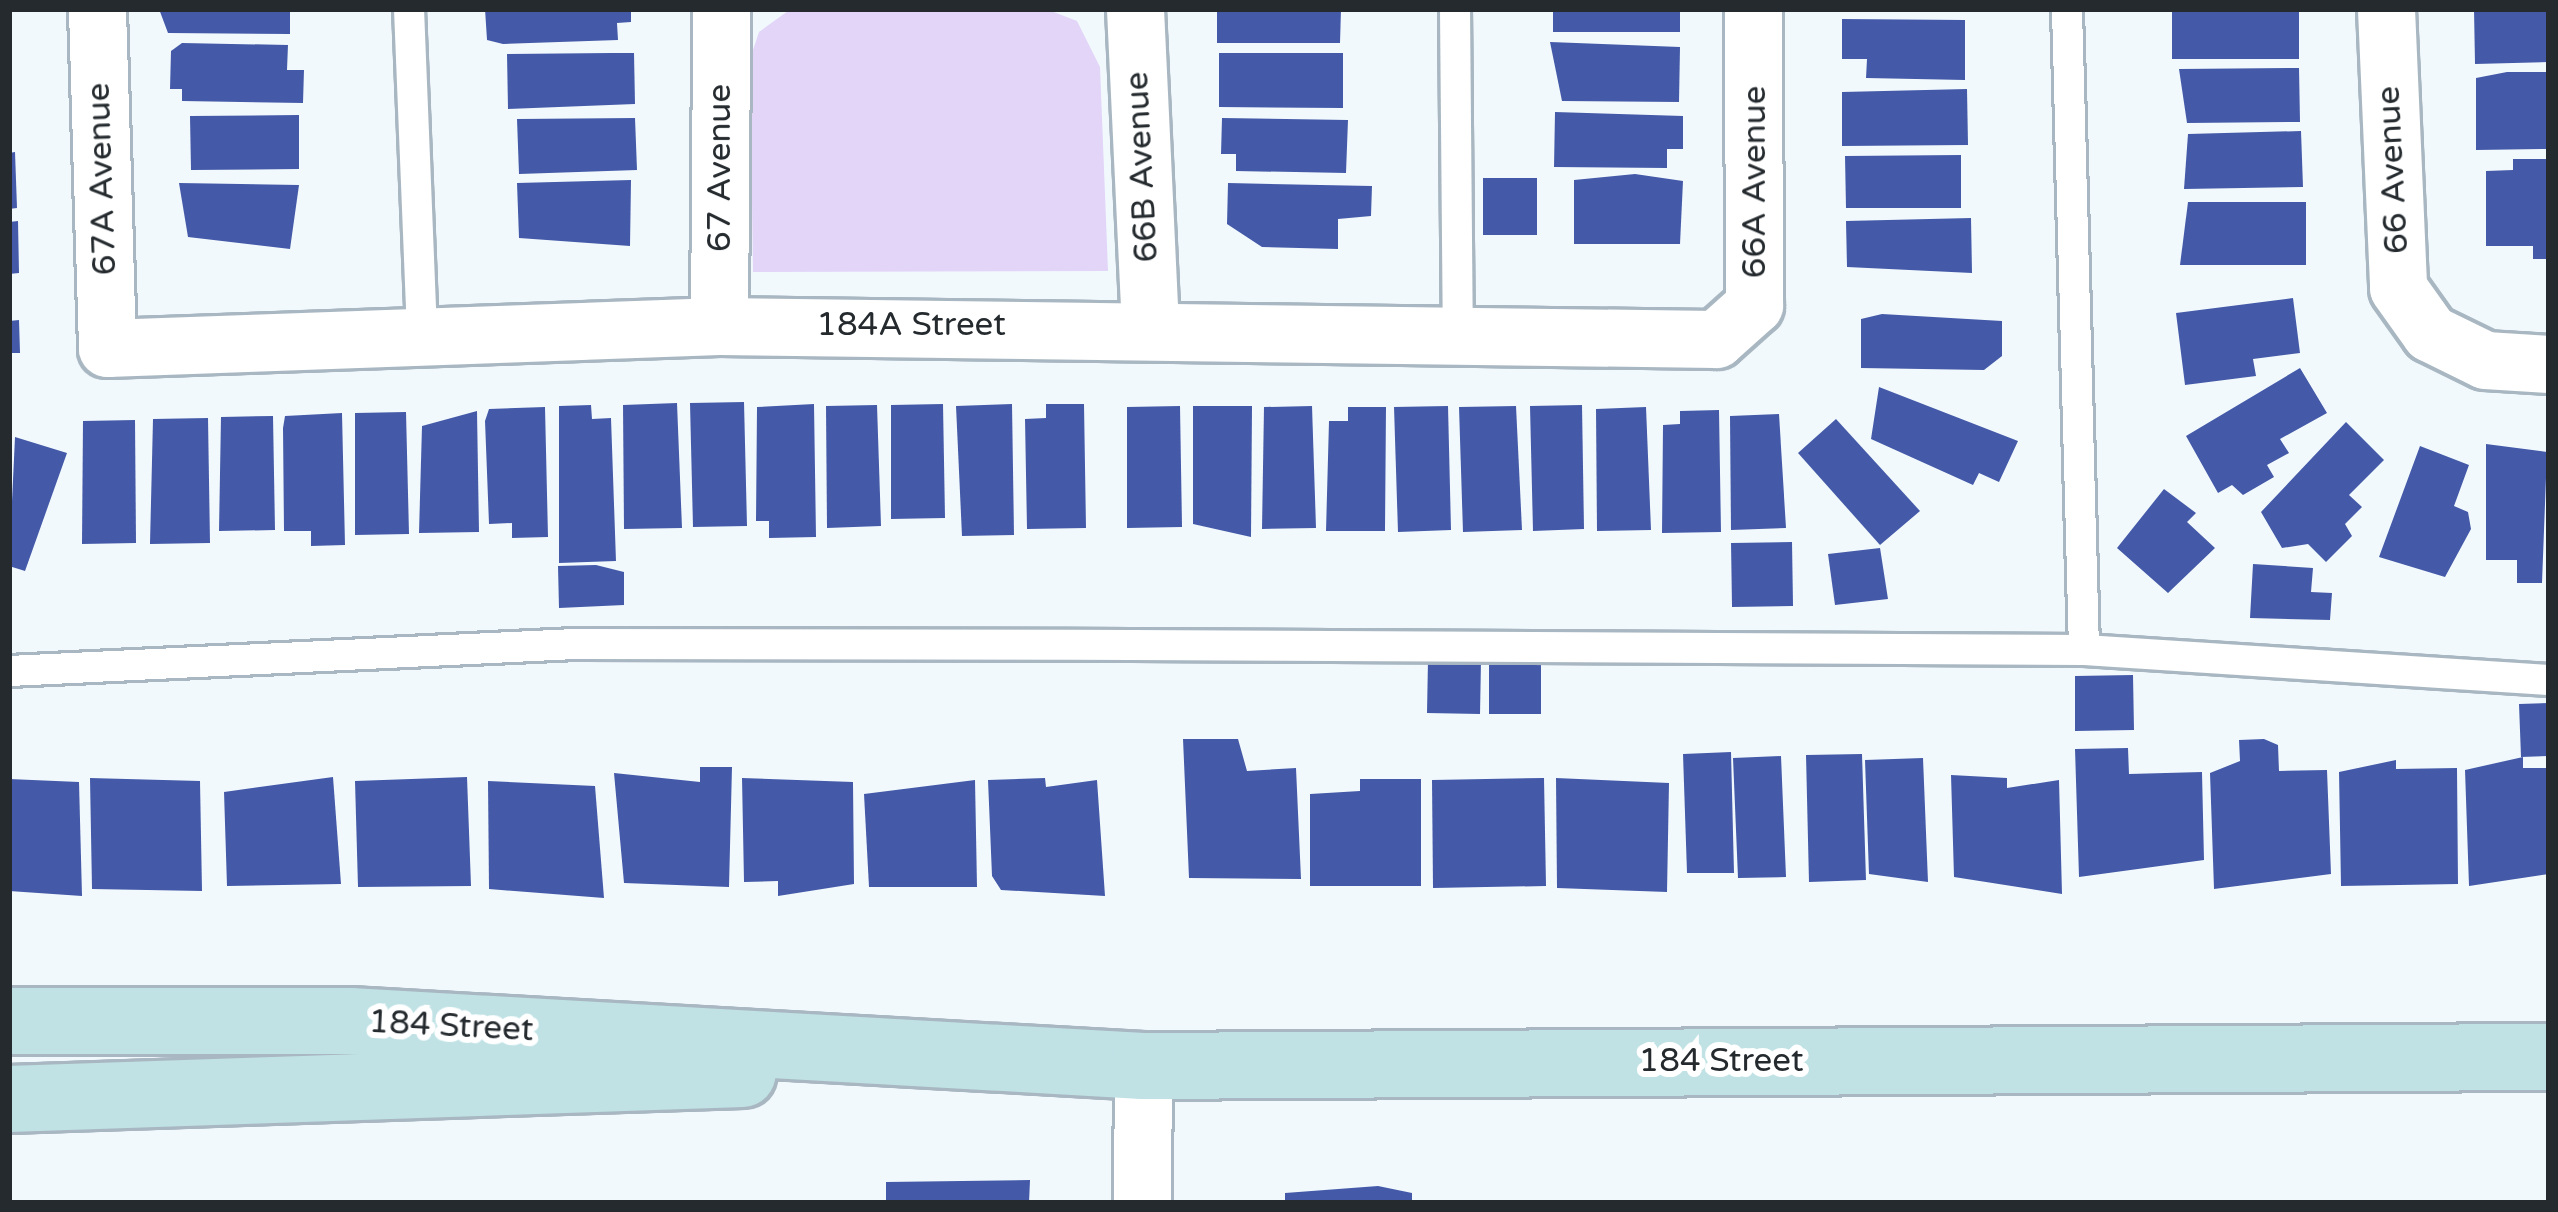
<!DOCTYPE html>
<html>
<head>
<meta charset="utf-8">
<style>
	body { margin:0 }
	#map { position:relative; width:2558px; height:1212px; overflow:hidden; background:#f2f9fd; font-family:"Varela Round",sans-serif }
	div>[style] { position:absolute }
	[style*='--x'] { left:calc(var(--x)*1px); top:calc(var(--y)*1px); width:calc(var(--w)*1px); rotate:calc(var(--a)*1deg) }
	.green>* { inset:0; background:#e2d5f8 }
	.building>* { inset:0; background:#445aa8 }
	.roads { filter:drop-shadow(3px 0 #a8b7c1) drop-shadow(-3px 0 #a8b7c1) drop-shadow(0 3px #a8b7c1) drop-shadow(0 -3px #a8b7c1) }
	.service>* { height:30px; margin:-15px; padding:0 15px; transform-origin:15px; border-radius:15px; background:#fff }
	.minor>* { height:57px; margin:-28.5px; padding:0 28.5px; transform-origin:28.5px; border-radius:28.5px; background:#fff }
	.secondary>* { height:66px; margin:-33px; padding:0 33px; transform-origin:33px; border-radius:33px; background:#c0e2e5 }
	span { translate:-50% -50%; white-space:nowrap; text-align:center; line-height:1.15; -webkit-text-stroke:12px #fff; paint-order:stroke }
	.street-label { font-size:33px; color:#242a2e }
	.frame { position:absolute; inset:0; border:12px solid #242a2e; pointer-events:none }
</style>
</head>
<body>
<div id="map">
	<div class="green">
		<i style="clip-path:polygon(1046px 9px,1077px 21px,1100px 67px,1108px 271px,753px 272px,750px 59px,759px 32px,788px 11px)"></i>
	</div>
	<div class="building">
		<i style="clip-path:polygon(159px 9px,290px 9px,290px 34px,168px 33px)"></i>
		<i style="clip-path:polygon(485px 9px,631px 9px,631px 22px,617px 23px,618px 40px,503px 44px,487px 40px)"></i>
		<i style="clip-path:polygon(1217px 9px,1341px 9px,1340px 43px,1217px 43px)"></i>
		<i style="clip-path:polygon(1553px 9px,1680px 9px,1680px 32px,1553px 32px)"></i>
		<i style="clip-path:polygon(2172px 9px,2299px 9px,2299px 59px,2172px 59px)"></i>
		<i style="clip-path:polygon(2474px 9px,2549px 9px,2549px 62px,2475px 64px)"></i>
		<i style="clip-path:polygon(1842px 19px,1965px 20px,1965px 80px,1866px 78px,1867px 59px,1842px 59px)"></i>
		<i style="clip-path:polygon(1550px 42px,1680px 47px,1679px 102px,1562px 101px)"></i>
		<i style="clip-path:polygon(182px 43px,288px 45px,287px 70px,304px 70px,303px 103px,182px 101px,182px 89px,170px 89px,171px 51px)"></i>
		<i style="clip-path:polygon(611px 53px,634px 53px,635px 104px,508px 109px,507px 54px)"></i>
		<i style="clip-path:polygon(1219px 53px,1343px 53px,1343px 108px,1219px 107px)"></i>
		<i style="clip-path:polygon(2299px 68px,2300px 122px,2187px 123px,2179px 69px)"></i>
		<i style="clip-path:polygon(2507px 72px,2549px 72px,2549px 149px,2476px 150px,2476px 78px)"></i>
		<i style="clip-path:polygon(1967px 89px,1968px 145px,1842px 146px,1842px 92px)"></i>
		<i style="clip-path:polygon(1555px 112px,1683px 116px,1683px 149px,1667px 149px,1667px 168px,1554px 167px)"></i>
		<i style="clip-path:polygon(299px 115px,299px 169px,191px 170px,190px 116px)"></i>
		<i style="clip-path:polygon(635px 118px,637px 170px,519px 174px,517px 119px)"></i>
		<i style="clip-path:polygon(1222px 118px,1348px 120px,1346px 173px,1236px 171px,1236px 154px,1221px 154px)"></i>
		<i style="clip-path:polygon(2301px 131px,2303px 187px,2184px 189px,2188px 134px)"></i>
		<i style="clip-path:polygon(15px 152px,17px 208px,9px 209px,9px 153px)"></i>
		<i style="clip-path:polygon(1961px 155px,1961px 208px,1846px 208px,1845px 156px)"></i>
		<i style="clip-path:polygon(2513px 159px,2549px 159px,2549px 259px,2533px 259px,2533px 246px,2486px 246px,2486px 171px,2513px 170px)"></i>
		<i style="clip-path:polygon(1635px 174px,1683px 181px,1680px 244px,1574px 244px,1574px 180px)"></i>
		<i style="clip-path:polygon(1483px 178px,1537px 178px,1537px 235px,1483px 235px)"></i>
		<i style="clip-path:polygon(631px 180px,630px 246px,519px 238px,517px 183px)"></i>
		<i style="clip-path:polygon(179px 183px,299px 185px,290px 249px,188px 237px)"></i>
		<i style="clip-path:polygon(1228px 183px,1372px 186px,1371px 216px,1338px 219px,1338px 249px,1262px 247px,1227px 224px)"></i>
		<i style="clip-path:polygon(2188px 202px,2306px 202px,2306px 265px,2180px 265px)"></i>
		<i style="clip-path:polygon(1971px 218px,1972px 273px,1847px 267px,1846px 221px)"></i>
		<i style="clip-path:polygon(18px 221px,19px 273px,9px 274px,9px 222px)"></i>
		<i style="clip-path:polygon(2293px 298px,2300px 353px,2253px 359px,2256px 376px,2185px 385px,2176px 313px)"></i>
		<i style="clip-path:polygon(1882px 314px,2002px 321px,2002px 356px,1984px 370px,1861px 368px,1861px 319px)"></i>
		<i style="clip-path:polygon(19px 320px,20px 353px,9px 353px,9px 321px)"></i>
		<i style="clip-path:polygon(2300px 368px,2327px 413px,2280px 439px,2289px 453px,2267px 465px,2274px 477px,2243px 495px,2232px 485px,2218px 493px,2186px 436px)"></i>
		<i style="clip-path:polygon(1879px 387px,2018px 441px,1999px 482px,1979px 473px,1973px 485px,1871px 439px)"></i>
		<i style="clip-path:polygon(744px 402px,747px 526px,693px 527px,690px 403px)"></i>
		<i style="clip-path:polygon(677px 403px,682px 528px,624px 529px,623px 405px)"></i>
		<i style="clip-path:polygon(814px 404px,816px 537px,769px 538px,769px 521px,756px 521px,757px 407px)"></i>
		<i style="clip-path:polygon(943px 404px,945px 518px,891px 519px,891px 405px)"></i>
		<i style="clip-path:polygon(1012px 404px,1014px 535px,962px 536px,956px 406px)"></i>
		<i style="clip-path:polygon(1046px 404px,1084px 404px,1086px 528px,1027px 529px,1025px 419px,1046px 418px)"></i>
		<i style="clip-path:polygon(591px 405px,592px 419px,611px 418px,616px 561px,559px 563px,559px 406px)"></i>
		<i style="clip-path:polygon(877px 405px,881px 526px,827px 528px,826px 406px)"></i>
		<i style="clip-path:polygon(1582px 405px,1584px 529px,1533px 531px,1530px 406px)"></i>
		<i style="clip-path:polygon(1180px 406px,1182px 527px,1127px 528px,1127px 407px)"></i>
		<i style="clip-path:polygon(1193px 406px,1252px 406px,1251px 537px,1193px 524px)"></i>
		<i style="clip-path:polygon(1312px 406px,1316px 528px,1262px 529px,1264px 407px)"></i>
		<i style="clip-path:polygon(1448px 406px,1451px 530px,1398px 532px,1394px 407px)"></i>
		<i style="clip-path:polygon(1516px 406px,1522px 530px,1463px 532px,1459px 407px)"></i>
		<i style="clip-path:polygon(545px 407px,548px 537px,512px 538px,512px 523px,489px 524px,485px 421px,489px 409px)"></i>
		<i style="clip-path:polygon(1348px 407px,1386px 407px,1385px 531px,1326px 531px,1329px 421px,1348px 421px)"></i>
		<i style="clip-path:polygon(1646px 407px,1651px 530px,1597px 531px,1596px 409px)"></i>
		<i style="clip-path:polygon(1719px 410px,1721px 532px,1662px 533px,1663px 425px,1680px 424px,1680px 411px)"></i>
		<i style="clip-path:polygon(477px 411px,479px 532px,419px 533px,422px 426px)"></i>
		<i style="clip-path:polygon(406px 412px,409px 534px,355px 535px,355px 413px)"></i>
		<i style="clip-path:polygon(342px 413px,345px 545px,311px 546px,311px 531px,284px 531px,283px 428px,285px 416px)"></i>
		<i style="clip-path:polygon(1779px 414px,1786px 528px,1731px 530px,1730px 416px)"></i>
		<i style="clip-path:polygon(273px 416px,275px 530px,219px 531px,221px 417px)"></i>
		<i style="clip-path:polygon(208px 418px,210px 543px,150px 544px,153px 419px)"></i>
		<i style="clip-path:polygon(1836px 419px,1920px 511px,1880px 545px,1798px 453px)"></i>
		<i style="clip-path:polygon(135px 420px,136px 543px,82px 544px,83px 421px)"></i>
		<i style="clip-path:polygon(2346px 422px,2384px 460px,2349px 495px,2362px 507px,2345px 524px,2352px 536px,2326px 562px,2308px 544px,2282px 548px,2261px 512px)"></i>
		<i style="clip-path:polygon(15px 437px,67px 453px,25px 571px,9px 566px)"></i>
		<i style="clip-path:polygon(2486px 444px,2547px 452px,2542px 583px,2517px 583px,2517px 560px,2486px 560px)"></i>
		<i style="clip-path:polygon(2420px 446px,2469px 465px,2454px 506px,2468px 512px,2471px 529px,2445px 577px,2379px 557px)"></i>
		<i style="clip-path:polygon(2164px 489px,2196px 513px,2187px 522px,2215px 548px,2168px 593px,2117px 548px)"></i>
		<i style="clip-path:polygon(1792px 542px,1793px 606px,1732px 607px,1731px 543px)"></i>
		<i style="clip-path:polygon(1880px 548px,1888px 599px,1835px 605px,1828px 554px)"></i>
		<i style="clip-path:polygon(2253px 564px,2313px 568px,2311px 592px,2332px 593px,2330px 620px,2250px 618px)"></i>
		<i style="clip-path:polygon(596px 565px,624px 572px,624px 605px,559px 608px,558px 566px)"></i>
		<i style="clip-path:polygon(1428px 660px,1481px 661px,1480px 714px,1427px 713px)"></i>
		<i style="clip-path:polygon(1489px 662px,1541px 662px,1541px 714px,1489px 714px)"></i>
		<i style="clip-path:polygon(2133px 675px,2134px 730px,2075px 731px,2075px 676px)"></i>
		<i style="clip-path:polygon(2549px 703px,2549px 756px,2521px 757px,2519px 704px)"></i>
		<i style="clip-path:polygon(1183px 739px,1238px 739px,1247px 771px,1296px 768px,1301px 879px,1189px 878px)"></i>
		<i style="clip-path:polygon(2264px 739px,2278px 745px,2279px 771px,2327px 770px,2331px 874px,2214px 889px,2210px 773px,2240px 761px,2239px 740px)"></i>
		<i style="clip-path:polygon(2128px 748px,2129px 774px,2202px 772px,2204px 860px,2079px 877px,2075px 749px)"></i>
		<i style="clip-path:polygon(1731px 752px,1734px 873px,1687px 873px,1683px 754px)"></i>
		<i style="clip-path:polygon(1862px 754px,1866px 880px,1809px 882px,1806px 755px)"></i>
		<i style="clip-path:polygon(1781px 756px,1786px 877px,1738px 878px,1733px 758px)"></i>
		<i style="clip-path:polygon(2523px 757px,2523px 768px,2549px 768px,2549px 874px,2469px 886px,2465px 770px)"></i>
		<i style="clip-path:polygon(1923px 758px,1928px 882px,1869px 874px,1865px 760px)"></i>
		<i style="clip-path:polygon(2396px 760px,2396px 769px,2457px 768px,2458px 884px,2341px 886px,2339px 772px)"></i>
		<i style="clip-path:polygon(700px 767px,732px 767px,729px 887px,624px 883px,614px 773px,700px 782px)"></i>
		<i style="clip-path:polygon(1951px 775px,2007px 778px,2007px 788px,2059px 780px,2062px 894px,1954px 877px)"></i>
		<i style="clip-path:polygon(333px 777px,341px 884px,227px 886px,224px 792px)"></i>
		<i style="clip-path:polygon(467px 777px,471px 886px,358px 887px,355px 781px)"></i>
		<i style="clip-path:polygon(90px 778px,200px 781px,202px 891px,92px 889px)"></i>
		<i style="clip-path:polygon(742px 778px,853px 782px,854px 884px,778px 896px,778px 881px,744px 882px)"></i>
		<i style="clip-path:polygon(1045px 778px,1046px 787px,1097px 780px,1105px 896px,1001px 890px,992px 876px,988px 780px)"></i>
		<i style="clip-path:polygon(1544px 778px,1546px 886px,1433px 888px,1432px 780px)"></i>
		<i style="clip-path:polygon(1556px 778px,1669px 783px,1667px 892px,1557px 888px)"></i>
		<i style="clip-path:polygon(9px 779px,79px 782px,82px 896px,9px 891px)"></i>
		<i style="clip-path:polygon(1360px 779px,1421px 779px,1421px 886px,1310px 886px,1310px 794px,1360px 791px)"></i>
		<i style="clip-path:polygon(975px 780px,977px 887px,869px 887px,864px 794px)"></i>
		<i style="clip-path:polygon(488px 781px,595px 786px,604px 898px,489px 889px)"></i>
		<i style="clip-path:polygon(1030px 1180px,1029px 1203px,886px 1203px,886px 1182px)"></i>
		<i style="clip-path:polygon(1378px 1186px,1412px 1193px,1412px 1203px,1285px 1203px,1285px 1193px)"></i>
	</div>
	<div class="roads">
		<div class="service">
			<i style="--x:409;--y:9;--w:328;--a:87.7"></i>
			<i style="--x:1455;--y:9;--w:328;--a:89.5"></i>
			<i style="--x:2067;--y:9;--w:641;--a:88.48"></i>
			<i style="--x:9;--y:671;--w:568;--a:-2.73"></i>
			<i style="--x:576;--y:644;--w:556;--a:0.1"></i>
			<i style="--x:1132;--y:645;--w:952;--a:0.3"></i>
			<i style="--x:2084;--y:650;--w:466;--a:3.7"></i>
		</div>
		<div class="minor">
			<i style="--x:97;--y:9;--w:339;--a:88.3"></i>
			<i style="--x:107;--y:348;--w:612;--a:-2.06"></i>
			<i style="--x:719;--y:326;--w:997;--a:0.75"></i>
			<i style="--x:1716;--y:339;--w:51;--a:-41.8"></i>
			<i style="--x:1754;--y:305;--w:296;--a:-90.2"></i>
			<i style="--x:1135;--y:9;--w:315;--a:87.3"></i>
			<i style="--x:2386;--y:9;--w:279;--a:87.5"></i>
			<i style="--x:2398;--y:288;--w:55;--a:54.6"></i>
			<i style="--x:2430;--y:333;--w:61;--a:26.1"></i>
			<i style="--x:2485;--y:360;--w:64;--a:3.6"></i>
			<i style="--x:719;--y:326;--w:317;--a:-89.6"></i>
			<i style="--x:1142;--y:1203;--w:137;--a:-89.6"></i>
		</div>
		<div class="secondary">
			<i style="--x:9;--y:1021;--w:341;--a:0"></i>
			<i style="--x:350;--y:1021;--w:794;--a:3.25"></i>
			<i style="--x:1143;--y:1066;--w:1406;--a:-0.37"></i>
			<i style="--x:9;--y:1099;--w:734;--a:-1.95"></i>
		</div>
	</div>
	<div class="street-label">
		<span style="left:1142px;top:167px;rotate:-93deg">66B Avenue</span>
		<span style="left:720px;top:168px;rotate:-90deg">67 Avenue</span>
		<span style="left:2393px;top:170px;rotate:-93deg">66 Avenue</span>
		<span style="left:102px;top:179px;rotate:-92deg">67A Avenue</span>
		<span style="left:1755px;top:182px;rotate:-90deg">66A Avenue</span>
		<span style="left:911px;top:325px">184A Street</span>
		<span style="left:451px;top:1026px;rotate:3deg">184 Street</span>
		<span style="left:1721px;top:1061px">184 Street</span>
	</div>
	<div class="frame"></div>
</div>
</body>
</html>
